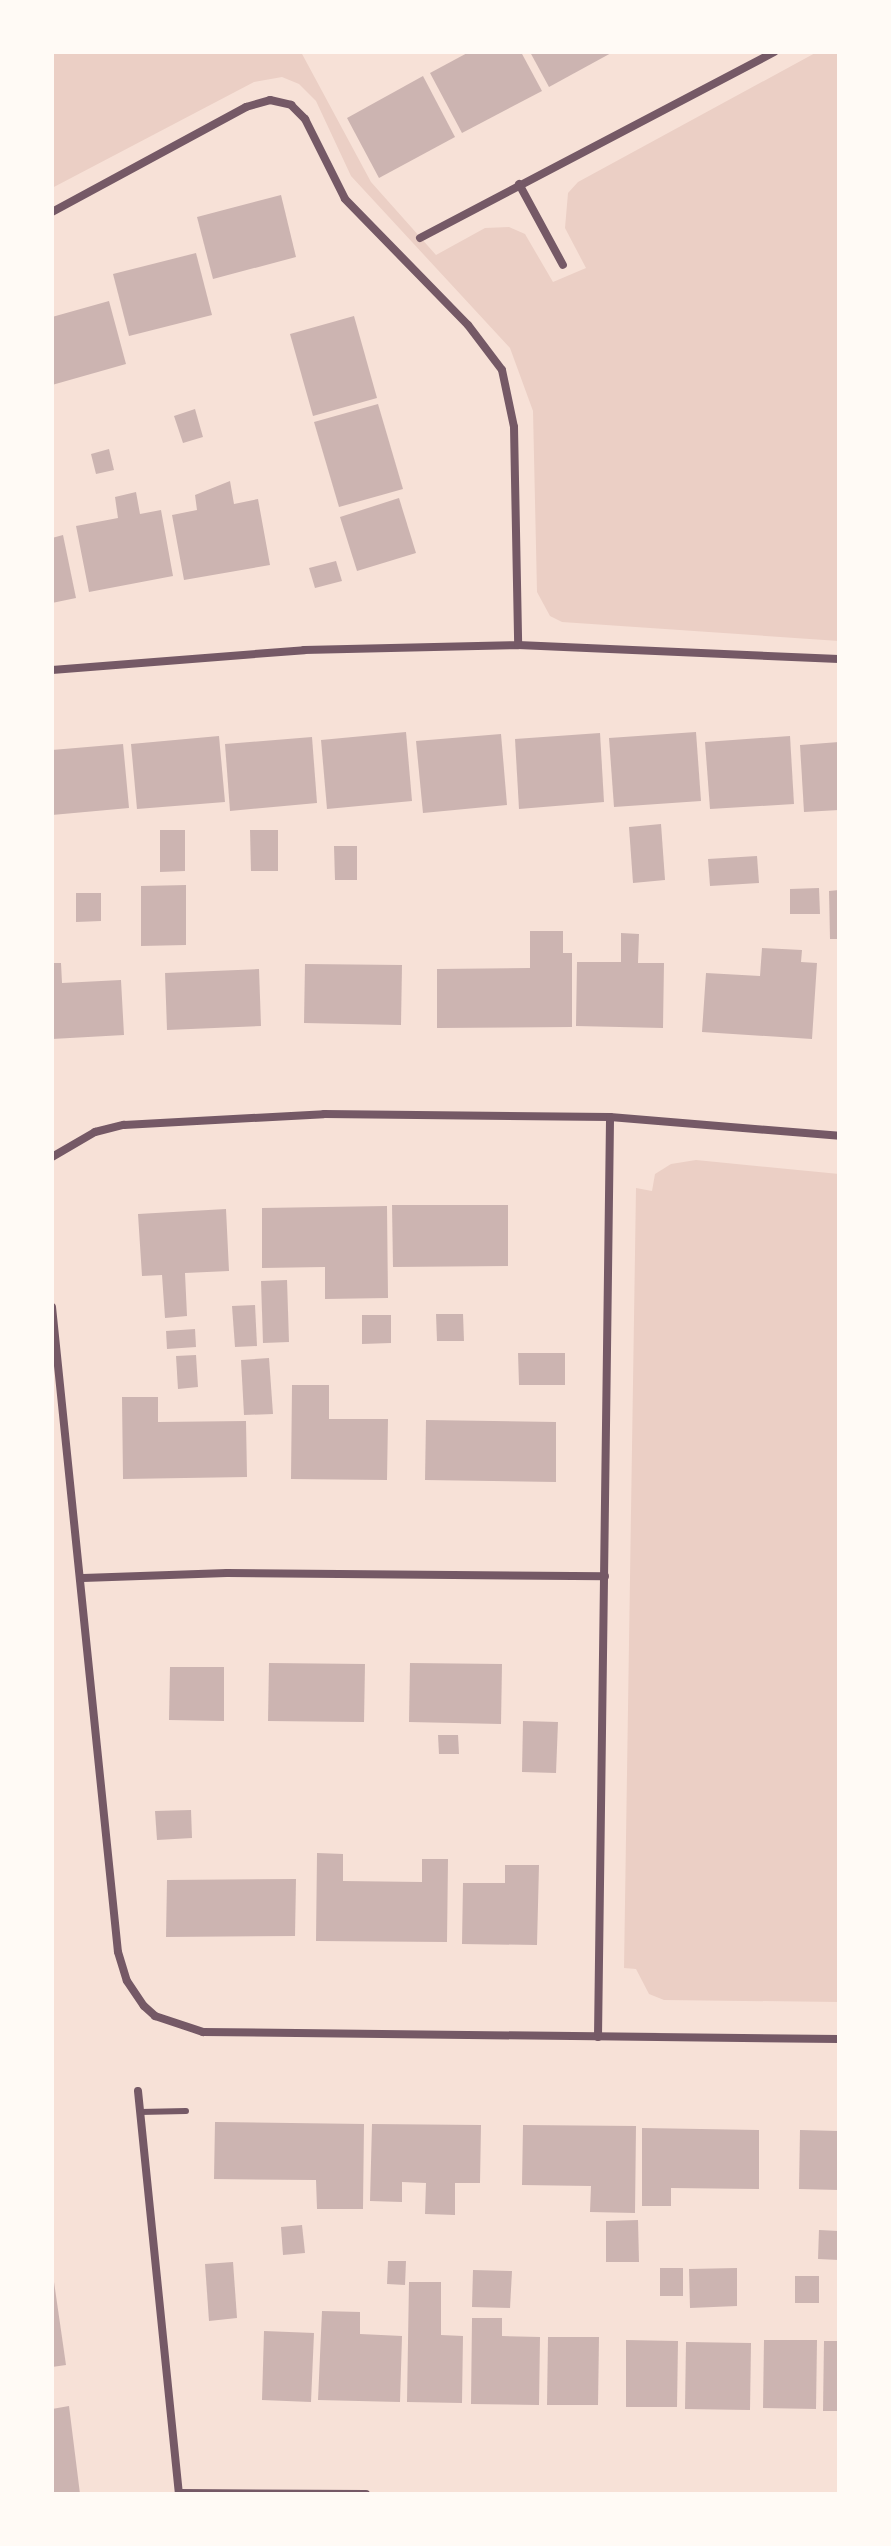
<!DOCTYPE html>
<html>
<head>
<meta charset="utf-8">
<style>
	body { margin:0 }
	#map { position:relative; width:891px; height:2546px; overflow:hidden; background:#f7e1d7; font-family:"Exo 2",sans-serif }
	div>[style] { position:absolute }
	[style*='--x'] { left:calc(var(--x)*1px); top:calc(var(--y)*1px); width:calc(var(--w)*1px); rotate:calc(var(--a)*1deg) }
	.green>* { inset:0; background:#ebcfc5 }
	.building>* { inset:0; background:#ccb4b1 }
	.service>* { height:6px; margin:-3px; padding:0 3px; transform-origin:3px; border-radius:3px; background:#755966 }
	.minor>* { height:8px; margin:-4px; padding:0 4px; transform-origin:4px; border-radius:4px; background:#755966 }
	span { translate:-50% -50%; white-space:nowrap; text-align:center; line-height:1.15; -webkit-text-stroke:8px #fffaf5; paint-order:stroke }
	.frame { position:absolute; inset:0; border:54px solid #fffaf5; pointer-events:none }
</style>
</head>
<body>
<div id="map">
	<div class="green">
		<i style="clip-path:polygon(52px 52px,301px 52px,371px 182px,436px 255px,485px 228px,509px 227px,525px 234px,553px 282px,586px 268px,565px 228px,568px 193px,578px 182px,817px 52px,839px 52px,839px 641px,562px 622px,550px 616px,537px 592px,533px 411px,510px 348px,351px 176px,316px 101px,299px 84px,282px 77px,254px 82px,52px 188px)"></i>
		<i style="clip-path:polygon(696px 1160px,839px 1174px,839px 2002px,664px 2000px,649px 1994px,636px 1969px,624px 1968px,636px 1188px,652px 1191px,655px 1174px,671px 1164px)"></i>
	</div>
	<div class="building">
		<i style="clip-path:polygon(469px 52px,521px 52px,542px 91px,462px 133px,430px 73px)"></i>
		<i style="clip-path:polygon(530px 52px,613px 52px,549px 87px)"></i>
		<i style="clip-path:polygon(423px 76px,455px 137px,379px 178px,347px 118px)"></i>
		<i style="clip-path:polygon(281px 195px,296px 257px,213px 279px,197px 217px)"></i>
		<i style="clip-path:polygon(196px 253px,212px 315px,129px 336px,113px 274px)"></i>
		<i style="clip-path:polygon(109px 301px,126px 364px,52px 385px,52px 317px)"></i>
		<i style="clip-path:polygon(354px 316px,377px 398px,313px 416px,290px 334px)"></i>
		<i style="clip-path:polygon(378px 404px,403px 489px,339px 507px,314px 422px)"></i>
		<i style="clip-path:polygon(195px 409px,203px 437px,183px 443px,174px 416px)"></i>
		<i style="clip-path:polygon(109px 449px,114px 470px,96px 474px,91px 454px)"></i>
		<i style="clip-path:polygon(230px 481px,234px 504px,258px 499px,270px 565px,184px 580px,172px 515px,197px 510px,195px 495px)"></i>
		<i style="clip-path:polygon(136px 492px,140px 514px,161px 510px,173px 576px,89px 592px,76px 526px,118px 518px,115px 497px)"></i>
		<i style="clip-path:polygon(399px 498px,416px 553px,357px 571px,340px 517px)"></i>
		<i style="clip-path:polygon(63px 535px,76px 598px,52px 603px,52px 538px)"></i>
		<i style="clip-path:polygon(336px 561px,342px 581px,315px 588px,309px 568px)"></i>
		<i style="clip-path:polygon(406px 732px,412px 801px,327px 809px,321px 740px)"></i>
		<i style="clip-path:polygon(696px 732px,701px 801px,614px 807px,609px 738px)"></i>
		<i style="clip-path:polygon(600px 733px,604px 802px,519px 809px,515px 739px)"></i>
		<i style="clip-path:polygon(501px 734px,507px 805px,423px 813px,416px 741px)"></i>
		<i style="clip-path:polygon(219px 736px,225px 802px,137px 809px,131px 744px)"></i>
		<i style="clip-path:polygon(790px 736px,794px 804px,710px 809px,705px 742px)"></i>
		<i style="clip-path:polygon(312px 737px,317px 803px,230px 811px,225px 744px)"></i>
		<i style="clip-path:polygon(839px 742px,839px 810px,804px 812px,800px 745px)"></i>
		<i style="clip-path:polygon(123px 744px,129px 808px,52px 815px,52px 750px)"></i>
		<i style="clip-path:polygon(661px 824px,665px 880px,633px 883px,629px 827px)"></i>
		<i style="clip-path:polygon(160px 830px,185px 830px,185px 871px,160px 872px)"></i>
		<i style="clip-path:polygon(250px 830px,278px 830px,278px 871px,251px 871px)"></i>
		<i style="clip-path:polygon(334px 846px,357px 846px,357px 880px,335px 880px)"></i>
		<i style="clip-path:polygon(757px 856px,759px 883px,710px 886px,708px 859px)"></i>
		<i style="clip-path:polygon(186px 885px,186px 945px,141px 946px,141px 886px)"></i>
		<i style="clip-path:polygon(819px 888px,820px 914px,790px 914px,790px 889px)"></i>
		<i style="clip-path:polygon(839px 890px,839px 939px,830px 939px,829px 891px)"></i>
		<i style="clip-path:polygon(76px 893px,101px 893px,101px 921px,76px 922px)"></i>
		<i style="clip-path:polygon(530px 931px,563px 931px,563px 953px,572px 953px,572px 1027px,437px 1028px,437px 969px,530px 968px)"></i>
		<i style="clip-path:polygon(621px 933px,639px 934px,638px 963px,664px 963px,663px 1028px,576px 1026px,577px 962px,621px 962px)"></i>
		<i style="clip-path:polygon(762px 948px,802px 950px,801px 962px,817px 963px,812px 1039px,702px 1032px,706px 973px,760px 976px)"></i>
		<i style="clip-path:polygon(52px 963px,61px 963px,62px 983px,121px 980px,124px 1035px,52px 1039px)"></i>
		<i style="clip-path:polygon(305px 964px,402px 965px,401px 1025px,304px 1023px)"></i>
		<i style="clip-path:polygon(259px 969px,261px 1026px,167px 1030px,165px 973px)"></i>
		<i style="clip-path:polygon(392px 1205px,508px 1205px,508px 1266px,393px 1267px)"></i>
		<i style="clip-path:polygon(387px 1206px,388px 1298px,325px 1299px,325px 1267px,262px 1268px,262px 1208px)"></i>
		<i style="clip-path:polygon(226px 1209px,229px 1271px,185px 1273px,187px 1316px,165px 1318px,162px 1275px,142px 1276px,138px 1214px)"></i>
		<i style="clip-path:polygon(287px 1280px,289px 1342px,263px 1343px,261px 1281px)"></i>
		<i style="clip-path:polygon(255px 1305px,257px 1346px,235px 1347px,232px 1306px)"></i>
		<i style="clip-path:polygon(436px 1314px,463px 1314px,464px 1341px,437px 1341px)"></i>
		<i style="clip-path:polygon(362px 1315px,391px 1315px,391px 1343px,362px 1344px)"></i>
		<i style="clip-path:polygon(195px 1329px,196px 1347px,167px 1349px,166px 1331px)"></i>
		<i style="clip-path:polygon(518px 1353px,565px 1353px,565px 1385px,519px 1385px)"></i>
		<i style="clip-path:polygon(196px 1355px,198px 1387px,178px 1389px,176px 1356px)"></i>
		<i style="clip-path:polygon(269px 1358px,273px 1414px,244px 1415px,241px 1360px)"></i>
		<i style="clip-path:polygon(292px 1385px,329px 1385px,329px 1419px,388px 1419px,387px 1480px,291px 1479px)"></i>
		<i style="clip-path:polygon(122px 1397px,158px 1397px,158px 1422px,246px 1421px,247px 1477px,123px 1479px)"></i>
		<i style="clip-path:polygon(426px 1420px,556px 1422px,556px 1482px,425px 1480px)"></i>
		<i style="clip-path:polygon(269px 1663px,365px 1664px,364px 1722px,268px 1721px)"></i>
		<i style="clip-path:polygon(410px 1663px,502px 1664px,501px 1724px,409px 1722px)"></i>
		<i style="clip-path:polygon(170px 1667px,224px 1667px,224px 1721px,169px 1720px)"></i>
		<i style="clip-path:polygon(523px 1721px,558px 1722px,556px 1773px,522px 1772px)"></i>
		<i style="clip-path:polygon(438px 1735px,458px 1735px,459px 1754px,439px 1754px)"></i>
		<i style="clip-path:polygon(191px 1810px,192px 1838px,157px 1840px,155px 1811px)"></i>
		<i style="clip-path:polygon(317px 1853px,343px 1854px,343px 1881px,422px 1882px,422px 1859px,448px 1859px,447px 1942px,316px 1941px)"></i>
		<i style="clip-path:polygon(505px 1865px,539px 1865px,537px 1945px,462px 1944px,463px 1883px,505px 1883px)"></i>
		<i style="clip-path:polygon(296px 1879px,295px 1936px,166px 1937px,167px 1880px)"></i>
		<i style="clip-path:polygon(215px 2122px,364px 2124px,363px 2209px,317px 2209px,316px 2180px,214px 2179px)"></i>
		<i style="clip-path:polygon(372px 2124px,481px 2125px,480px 2183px,455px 2183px,455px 2215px,425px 2214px,426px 2183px,402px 2182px,402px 2202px,370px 2201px)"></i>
		<i style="clip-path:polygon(523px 2125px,636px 2126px,635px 2213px,590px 2212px,591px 2186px,522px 2185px)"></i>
		<i style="clip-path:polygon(642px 2128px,759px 2130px,759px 2189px,671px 2188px,671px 2206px,642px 2206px)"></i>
		<i style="clip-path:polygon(800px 2130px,839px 2131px,839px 2190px,799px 2189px)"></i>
		<i style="clip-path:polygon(638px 2220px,639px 2262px,606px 2262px,606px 2221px)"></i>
		<i style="clip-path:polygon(302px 2225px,305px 2253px,283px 2255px,281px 2227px)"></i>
		<i style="clip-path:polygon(819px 2230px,839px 2231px,839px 2260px,818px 2259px)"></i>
		<i style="clip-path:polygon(388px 2261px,406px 2261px,405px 2285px,387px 2284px)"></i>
		<i style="clip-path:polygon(233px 2262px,237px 2318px,209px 2321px,205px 2264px)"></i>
		<i style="clip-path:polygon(52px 2268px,66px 2365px,52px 2367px)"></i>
		<i style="clip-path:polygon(660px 2268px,683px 2268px,683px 2296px,660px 2296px)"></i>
		<i style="clip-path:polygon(737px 2268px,737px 2306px,690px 2308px,689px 2269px)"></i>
		<i style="clip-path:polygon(473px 2270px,512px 2271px,510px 2308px,472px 2307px)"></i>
		<i style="clip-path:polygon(795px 2276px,819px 2276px,819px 2303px,795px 2303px)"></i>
		<i style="clip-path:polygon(409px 2282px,441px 2282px,441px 2335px,463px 2336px,462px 2403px,407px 2402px)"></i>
		<i style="clip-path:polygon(322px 2311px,360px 2312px,360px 2334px,402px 2336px,400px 2402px,318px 2400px)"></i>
		<i style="clip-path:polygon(472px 2318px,502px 2318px,502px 2336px,540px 2337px,539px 2405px,471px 2404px)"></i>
		<i style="clip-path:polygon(264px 2331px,314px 2333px,311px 2402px,262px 2400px)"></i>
		<i style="clip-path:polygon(548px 2337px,599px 2337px,598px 2405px,547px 2405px)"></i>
		<i style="clip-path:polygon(626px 2340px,678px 2341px,677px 2407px,626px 2407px)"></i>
		<i style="clip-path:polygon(764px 2340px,817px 2340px,816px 2409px,763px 2408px)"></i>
		<i style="clip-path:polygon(824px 2341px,839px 2341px,839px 2411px,823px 2411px)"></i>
		<i style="clip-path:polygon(686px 2342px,751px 2343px,750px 2410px,685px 2409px)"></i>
		<i style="clip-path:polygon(69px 2406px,80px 2494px,52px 2494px,52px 2409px)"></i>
	</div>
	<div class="service">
		<i style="--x:140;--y:2112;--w:46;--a:-1.2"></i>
	</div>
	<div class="minor">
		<i style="--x:519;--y:184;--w:92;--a:61.5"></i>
		<i style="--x:52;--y:212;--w:221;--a:-28.4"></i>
		<i style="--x:246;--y:107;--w:25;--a:-16"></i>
		<i style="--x:270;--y:100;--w:22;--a:13"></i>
		<i style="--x:291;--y:105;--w:20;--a:45"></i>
		<i style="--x:305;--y:119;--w:89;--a:63.4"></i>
		<i style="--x:345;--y:199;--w:176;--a:45.7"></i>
		<i style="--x:468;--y:325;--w:56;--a:52.9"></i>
		<i style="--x:502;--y:370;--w:58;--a:78.1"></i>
		<i style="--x:514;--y:427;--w:218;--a:88.9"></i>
		<i style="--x:420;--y:238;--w:400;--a:-27.7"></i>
		<i style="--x:52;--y:670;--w:253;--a:-4.5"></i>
		<i style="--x:304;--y:650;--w:214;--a:-1.3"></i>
		<i style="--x:518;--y:645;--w:321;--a:2.5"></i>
		<i style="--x:52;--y:1157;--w:50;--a:-30.2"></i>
		<i style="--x:95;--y:1132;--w:30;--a:-14"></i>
		<i style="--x:124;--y:1125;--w:200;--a:-3.1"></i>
		<i style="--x:324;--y:1114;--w:286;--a:0.6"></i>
		<i style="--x:610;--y:1117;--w:230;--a:4.7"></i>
		<i style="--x:52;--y:1307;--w:648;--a:84.16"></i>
		<i style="--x:118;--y:1952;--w:30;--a:73"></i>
		<i style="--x:127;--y:1981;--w:30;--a:56"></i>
		<i style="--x:144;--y:2006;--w:15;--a:42"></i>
		<i style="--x:155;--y:2016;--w:51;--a:18.4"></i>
		<i style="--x:203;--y:2032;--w:636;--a:0.63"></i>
		<i style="--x:83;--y:1578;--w:144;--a:-2"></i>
		<i style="--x:227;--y:1573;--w:378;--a:0.5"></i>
		<i style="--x:598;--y:2037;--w:920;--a:-89.25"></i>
		<i style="--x:138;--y:2091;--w:405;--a:84.2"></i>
		<i style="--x:179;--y:2493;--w:187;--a:0.3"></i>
	</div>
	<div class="frame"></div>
</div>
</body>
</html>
